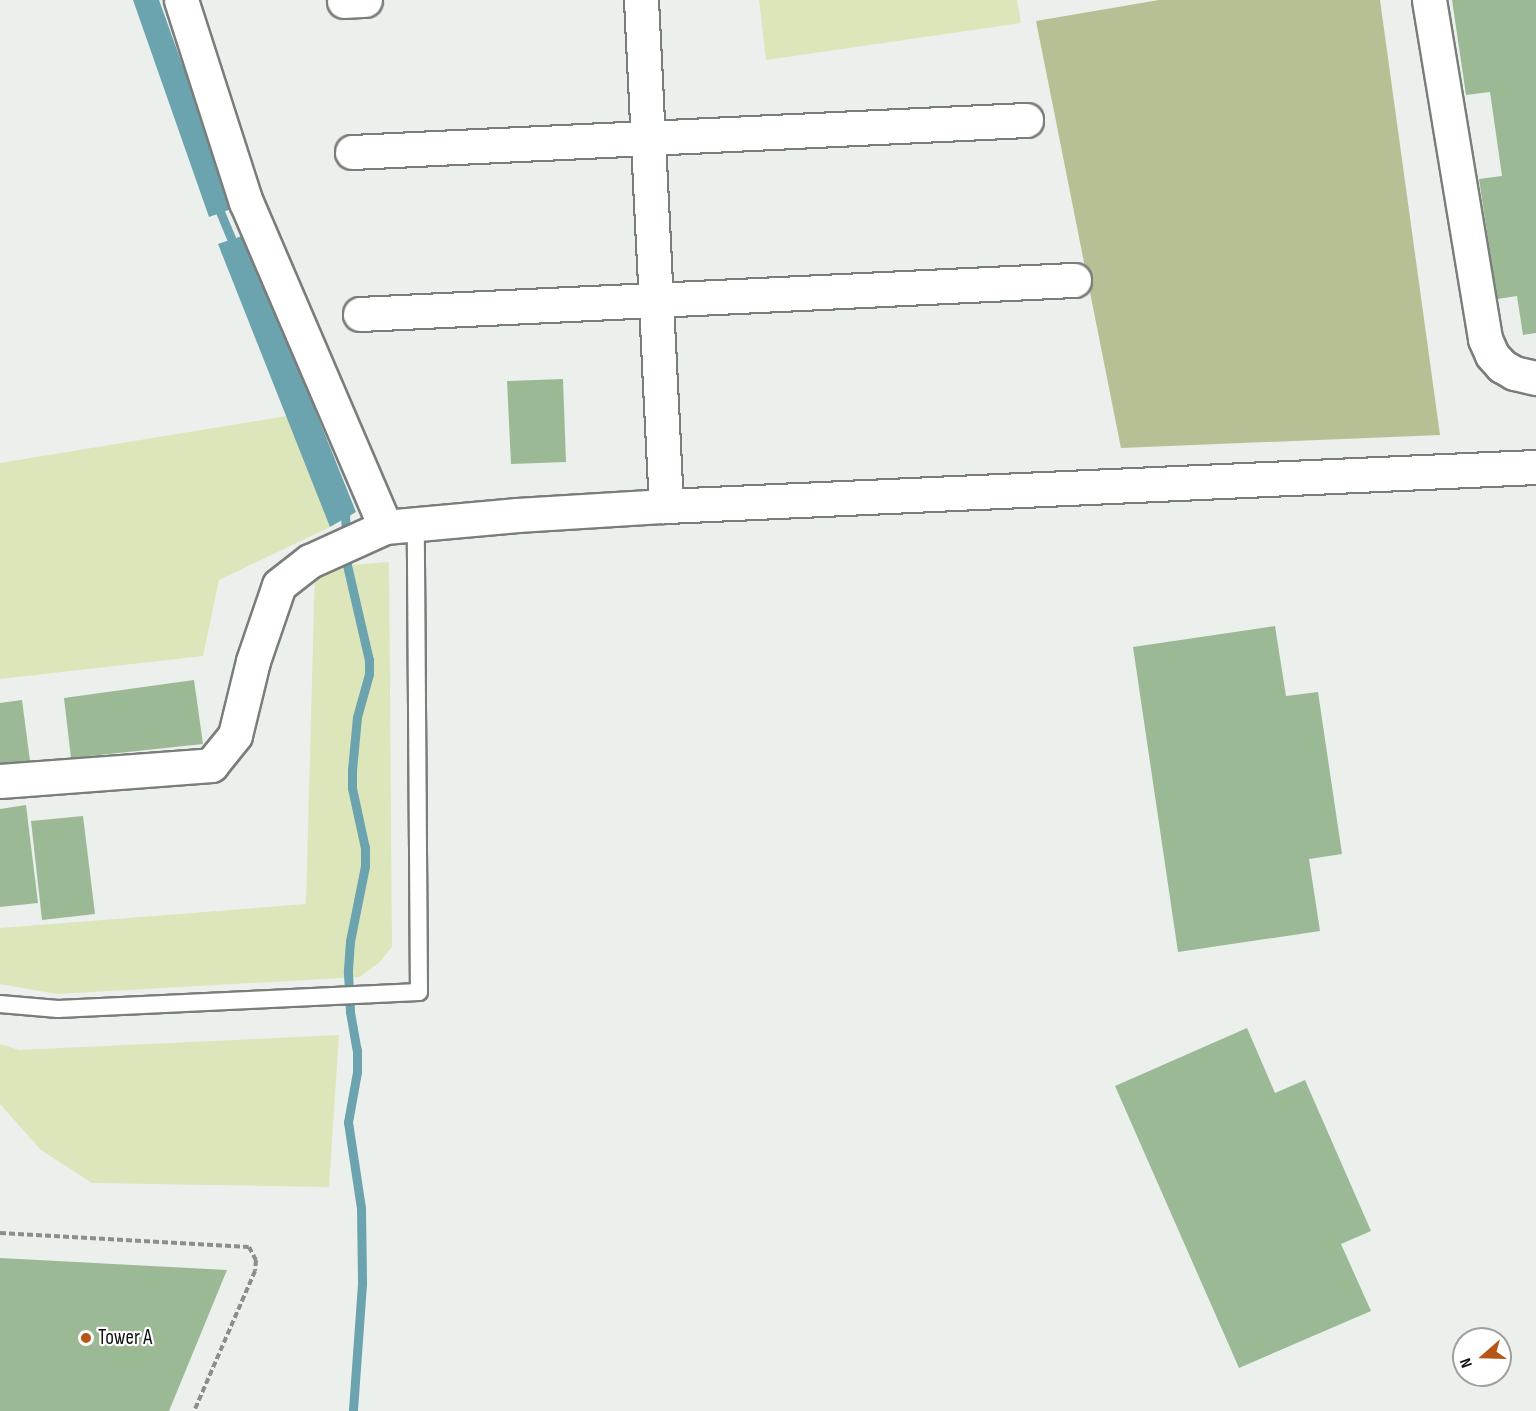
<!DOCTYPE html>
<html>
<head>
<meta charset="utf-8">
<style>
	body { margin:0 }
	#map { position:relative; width:1536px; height:1411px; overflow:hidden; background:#ebf0ed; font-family:"Sofia Sans Condensed",sans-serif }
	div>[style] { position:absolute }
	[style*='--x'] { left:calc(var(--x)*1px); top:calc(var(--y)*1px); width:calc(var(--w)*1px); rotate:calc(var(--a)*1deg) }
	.green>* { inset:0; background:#dce6ba }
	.forest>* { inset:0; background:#b6c094 }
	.water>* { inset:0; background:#6ba3ae }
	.stream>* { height:9px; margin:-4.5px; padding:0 4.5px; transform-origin:4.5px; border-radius:4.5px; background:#6ba3ae }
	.building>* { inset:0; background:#9bb995 }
	.path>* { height:4px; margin-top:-2px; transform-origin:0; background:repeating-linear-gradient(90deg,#8a8e8c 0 6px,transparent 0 9px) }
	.roads { filter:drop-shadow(2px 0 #797e7b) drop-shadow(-2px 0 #797e7b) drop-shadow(0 2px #797e7b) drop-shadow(0 -2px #797e7b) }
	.service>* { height:16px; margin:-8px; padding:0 8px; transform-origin:8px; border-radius:8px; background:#fff }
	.minor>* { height:33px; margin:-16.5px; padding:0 16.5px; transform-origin:16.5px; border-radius:16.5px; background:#fff }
	.dots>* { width:16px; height:16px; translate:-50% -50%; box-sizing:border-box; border:3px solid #fff; border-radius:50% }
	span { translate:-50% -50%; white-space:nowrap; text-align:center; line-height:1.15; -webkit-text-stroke:4.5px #fff; paint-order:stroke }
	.poi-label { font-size:21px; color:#0f1110 }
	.left { translate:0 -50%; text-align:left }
	.north { position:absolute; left:1452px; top:1327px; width:60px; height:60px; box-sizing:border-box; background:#fff; border:2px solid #9fa09f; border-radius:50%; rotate:250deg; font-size:16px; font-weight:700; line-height:24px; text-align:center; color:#0f1110 }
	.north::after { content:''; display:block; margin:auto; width:21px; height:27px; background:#b65516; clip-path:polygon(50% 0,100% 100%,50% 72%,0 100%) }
</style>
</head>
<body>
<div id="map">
	<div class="green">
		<i style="clip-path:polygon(759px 0,1017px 0,1021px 23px,766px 60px)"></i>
		<i style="clip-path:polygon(287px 416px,330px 527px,219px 580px,203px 656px,0 679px,0 463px)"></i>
		<i style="clip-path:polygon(389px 562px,392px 947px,379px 963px,359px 977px,57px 994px,0 984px,0 928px,306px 904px,315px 568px)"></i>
		<i style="clip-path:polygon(339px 1035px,329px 1187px,92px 1183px,41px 1150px,0 1104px,0 1044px,19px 1050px)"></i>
	</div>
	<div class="forest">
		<i style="clip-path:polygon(1159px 0,1380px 0,1440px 435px,1121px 448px,1036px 21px)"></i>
	</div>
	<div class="water">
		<i style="clip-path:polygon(133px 0,159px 0,234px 208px,209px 217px)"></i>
		<i style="clip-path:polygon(245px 235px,356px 512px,330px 527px,218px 244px)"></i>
	</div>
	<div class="stream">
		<i style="--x:216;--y:202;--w:52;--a:67.4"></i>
		<i style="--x:342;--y:507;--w:9;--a:69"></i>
		<i style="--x:345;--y:515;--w:22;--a:87"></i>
		<i style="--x:346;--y:551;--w:14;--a:86"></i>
		<i style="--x:347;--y:565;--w:98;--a:77"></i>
		<i style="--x:369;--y:660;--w:14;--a:90"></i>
		<i style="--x:369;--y:674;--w:45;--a:105.6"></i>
		<i style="--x:357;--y:717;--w:53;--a:95.4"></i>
		<i style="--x:352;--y:770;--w:18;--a:90"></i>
		<i style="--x:352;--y:788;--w:61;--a:77.8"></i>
		<i style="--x:365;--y:848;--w:18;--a:90"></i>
		<i style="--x:365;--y:866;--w:76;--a:101.3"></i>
		<i style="--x:350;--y:941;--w:32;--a:94"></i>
		<i style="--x:348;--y:973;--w:39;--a:87"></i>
		<i style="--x:350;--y:1012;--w:39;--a:80"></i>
		<i style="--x:357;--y:1050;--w:22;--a:90"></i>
		<i style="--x:357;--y:1072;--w:51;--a:100.2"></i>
		<i style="--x:348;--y:1122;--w:87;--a:81.4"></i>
		<i style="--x:361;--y:1208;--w:76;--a:89.2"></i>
		<i style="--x:362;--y:1284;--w:127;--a:94.1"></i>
	</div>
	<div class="building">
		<i style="clip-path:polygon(1452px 0,1536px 0,1536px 333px,1523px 335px,1517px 296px,1497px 299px,1479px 179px,1502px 176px,1490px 92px,1466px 95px)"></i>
		<i style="clip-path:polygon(563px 379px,566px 462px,511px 464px,507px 381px)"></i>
		<i style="clip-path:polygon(1275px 626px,1286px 696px,1318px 692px,1342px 854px,1309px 859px,1320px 931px,1178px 952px,1133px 647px)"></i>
		<i style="clip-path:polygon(194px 680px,203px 744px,71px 758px,64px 698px)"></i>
		<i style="clip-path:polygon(22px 700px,30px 761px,0 765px,0 703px)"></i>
		<i style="clip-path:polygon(26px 805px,38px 903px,0 907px,0 809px)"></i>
		<i style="clip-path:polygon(83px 816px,95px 914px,42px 920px,31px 821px)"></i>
		<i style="clip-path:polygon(1247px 1028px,1275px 1093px,1305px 1080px,1371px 1231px,1341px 1244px,1371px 1311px,1239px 1368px,1115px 1086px)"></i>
		<i style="clip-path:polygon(0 1258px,227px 1270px,169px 1411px,0 1411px)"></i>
	</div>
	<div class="path">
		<i style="--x:0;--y:1233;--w:249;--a:3.2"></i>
		<i style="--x:249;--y:1247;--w:15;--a:62"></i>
		<i style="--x:256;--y:1260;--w:11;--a:95"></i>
		<i style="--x:255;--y:1271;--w:153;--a:113.5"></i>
	</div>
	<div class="roads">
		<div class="service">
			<i style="--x:0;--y:1004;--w:58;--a:4.9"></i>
			<i style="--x:58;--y:1009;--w:361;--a:-2.7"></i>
			<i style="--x:419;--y:992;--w:467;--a:-90.4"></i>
		</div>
		<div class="minor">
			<i style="--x:181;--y:0;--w:212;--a:72.2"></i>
			<i style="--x:246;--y:202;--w:353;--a:66.8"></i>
			<i style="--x:641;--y:0;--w:507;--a:87.17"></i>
			<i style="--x:1429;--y:0;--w:344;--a:80.6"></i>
			<i style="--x:1485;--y:339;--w:17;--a:66"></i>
			<i style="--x:1492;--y:355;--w:15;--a:48"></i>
			<i style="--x:1502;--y:366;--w:14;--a:30"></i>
			<i style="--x:1514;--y:373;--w:23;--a:13"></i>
			<i style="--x:344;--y:1;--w:21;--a:-3"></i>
			<i style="--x:352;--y:152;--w:675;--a:-2.72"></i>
			<i style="--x:360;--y:314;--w:715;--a:-2.73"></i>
			<i style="--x:0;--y:781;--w:212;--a:-4.3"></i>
			<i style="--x:211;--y:765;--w:38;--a:-51"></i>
			<i style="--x:235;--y:735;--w:76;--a:-76.3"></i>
			<i style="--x:253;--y:661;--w:80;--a:-71.1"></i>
			<i style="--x:279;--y:585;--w:39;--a:-38"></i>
			<i style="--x:310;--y:561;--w:82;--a:-24.4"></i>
			<i style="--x:385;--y:527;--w:133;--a:-5.2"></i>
			<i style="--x:517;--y:515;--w:149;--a:-3.5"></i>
			<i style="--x:666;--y:506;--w:871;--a:-2.57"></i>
		</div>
	</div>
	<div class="dots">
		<i style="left:86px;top:1338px;background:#b65516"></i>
	</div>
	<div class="poi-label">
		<span class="left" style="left:98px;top:1338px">Tower A</span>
	</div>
	<div class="north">N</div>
</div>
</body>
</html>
